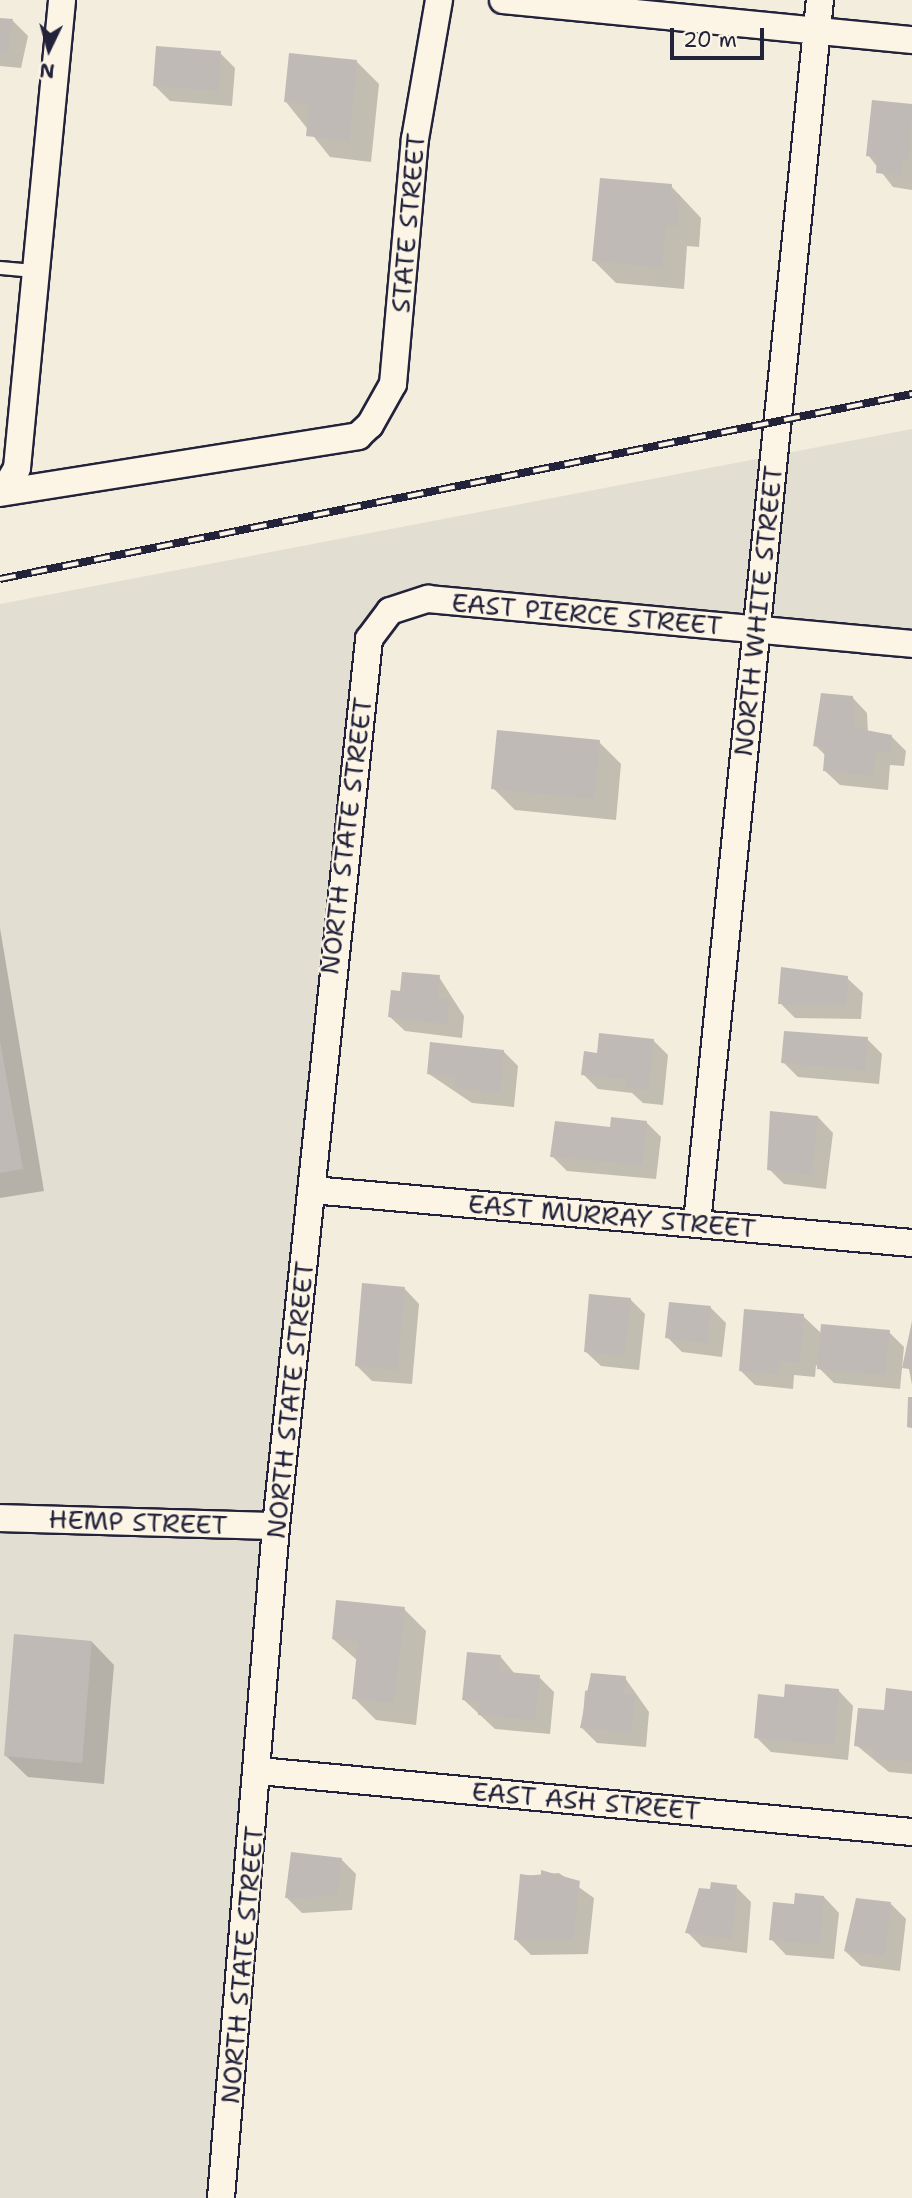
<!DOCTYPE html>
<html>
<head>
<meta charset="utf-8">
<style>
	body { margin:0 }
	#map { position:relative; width:912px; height:2198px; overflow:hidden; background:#f3edde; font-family:"Shantell Sans",sans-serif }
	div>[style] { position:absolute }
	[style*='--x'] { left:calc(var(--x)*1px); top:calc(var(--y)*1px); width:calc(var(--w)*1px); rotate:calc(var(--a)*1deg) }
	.built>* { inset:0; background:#e3ded2 }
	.shadow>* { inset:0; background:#0003 }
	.building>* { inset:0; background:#bfbab6 }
	.roads { filter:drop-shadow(2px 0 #22223b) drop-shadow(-2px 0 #22223b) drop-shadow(0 2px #22223b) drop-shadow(0 -2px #22223b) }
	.service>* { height:12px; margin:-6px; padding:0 6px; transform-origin:6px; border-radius:6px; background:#fcf5e5 }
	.minor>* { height:26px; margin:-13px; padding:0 13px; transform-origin:13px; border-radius:13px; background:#fcf5e5 }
	.rail>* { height:8px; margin-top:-4px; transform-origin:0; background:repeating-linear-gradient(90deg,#fcf5e5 0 16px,#22223b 0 32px); box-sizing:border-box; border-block:2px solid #22223b }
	span { translate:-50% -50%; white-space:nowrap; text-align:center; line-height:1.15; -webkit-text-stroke:5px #fcf5e5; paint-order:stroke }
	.street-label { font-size:26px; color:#22223b }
	.north { position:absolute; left:14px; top:14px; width:70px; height:70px; -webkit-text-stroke:5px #fcf5e5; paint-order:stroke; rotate:185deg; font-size:19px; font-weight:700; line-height:28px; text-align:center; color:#22223b }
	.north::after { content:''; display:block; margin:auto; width:24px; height:32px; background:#22223b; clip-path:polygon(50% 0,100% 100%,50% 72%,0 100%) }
	.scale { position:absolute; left:670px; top:28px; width:94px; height:32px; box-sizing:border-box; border:4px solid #22223b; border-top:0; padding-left:9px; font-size:21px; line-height:24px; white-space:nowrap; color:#22223b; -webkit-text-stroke:5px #fcf5e5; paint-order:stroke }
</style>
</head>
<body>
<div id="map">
	<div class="built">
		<i style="clip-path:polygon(912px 429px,912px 644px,428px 599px,376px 626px,221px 2198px,0 2198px,0 604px)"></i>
	</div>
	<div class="shadow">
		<i style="clip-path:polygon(0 20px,13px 21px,28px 36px,21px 68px,0 66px)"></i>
		<i style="clip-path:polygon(220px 53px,235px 68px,232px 106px,170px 101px,155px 86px)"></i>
		<i style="clip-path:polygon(357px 62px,379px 84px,371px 162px,330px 157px,286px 102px)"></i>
		<i style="clip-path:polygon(874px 102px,912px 106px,912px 190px,893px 187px,868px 155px)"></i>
		<i style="clip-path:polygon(671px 186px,701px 218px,699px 247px,687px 246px,684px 289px,616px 283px,594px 261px)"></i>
		<i style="clip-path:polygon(852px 697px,867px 713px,868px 732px,891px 736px,906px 751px,904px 766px,890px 765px,888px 790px,840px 785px,824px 770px,826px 756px,815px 745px)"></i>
		<i style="clip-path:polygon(599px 742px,621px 764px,616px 820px,515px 810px,493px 788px)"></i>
		<i style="clip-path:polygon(0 928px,44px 1191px,0 1198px)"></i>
		<i style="clip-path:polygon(439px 977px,464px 1016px,462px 1038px,405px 1031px,389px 1016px,401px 993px)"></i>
		<i style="clip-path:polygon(847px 978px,863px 993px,861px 1019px,795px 1018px,780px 1003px)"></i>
		<i style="clip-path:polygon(867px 1039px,882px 1054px,879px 1084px,798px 1077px,783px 1062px)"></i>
		<i style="clip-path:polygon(653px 1040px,668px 1055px,663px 1105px,643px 1103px,632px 1093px,598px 1089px,583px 1074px,598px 1055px)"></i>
		<i style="clip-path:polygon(503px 1051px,518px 1066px,514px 1107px,472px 1103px,429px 1074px)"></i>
		<i style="clip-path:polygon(818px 1117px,833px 1133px,826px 1189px,784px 1184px,769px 1169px)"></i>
		<i style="clip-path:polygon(646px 1122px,661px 1137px,656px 1179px,567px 1171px,552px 1156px,612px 1129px)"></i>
		<i style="clip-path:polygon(404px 1288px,419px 1304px,412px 1384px,372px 1381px,356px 1365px)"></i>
		<i style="clip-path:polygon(630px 1299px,645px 1314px,639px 1370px,601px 1366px,585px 1351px)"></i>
		<i style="clip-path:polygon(711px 1308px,726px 1323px,722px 1357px,682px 1352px,667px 1337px)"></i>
		<i style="clip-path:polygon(803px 1316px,822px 1334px,889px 1332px,904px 1347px,900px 1389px,834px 1383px,816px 1365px,815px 1377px,794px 1375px,793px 1389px,755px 1385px,740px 1370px)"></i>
		<i style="clip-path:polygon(404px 1609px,426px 1631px,416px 1725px,376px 1720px,354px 1698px,358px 1661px,333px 1639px)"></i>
		<i style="clip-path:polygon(92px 1642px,114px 1665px,104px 1784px,28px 1777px,5px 1755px)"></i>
		<i style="clip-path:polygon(500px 1656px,515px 1674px,539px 1677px,554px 1692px,550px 1734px,495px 1729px,464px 1700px)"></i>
		<i style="clip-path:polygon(625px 1678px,649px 1712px,646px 1747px,597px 1743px,582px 1728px,585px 1691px)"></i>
		<i style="clip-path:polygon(838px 1690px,853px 1706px,848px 1760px,771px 1752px,756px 1737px,786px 1698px)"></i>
		<i style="clip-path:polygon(912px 1693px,912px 1774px,889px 1772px,856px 1745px)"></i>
		<i style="clip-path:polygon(341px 1859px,356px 1874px,352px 1910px,302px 1913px,287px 1898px)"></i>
		<i style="clip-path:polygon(559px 1873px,594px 1898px,588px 1954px,531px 1955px,516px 1940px,522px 1876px)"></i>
		<i style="clip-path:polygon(736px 1887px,751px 1902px,747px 1953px,702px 1947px,687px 1932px)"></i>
		<i style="clip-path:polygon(824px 1897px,839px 1913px,834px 1959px,786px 1955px,771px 1939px,796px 1905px)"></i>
		<i style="clip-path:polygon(891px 1904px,906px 1919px,900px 1971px,861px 1966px,845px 1951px)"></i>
	</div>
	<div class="building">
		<i style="clip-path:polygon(0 18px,13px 19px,7px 54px,0 53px)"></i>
		<i style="clip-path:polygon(156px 46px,221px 51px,218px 91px,153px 86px)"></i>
		<i style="clip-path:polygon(289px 53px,357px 60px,349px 141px,306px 136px,309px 105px,284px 102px)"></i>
		<i style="clip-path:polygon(872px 100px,912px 104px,909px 161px,902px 160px,901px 176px,876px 173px,877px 157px,866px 156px)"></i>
		<i style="clip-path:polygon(600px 178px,672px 184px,671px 194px,680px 195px,677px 226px,666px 225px,662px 268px,592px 261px)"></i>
		<i style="clip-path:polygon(821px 693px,853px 696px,855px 728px,892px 735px,890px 752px,876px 750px,873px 776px,823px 771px,825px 748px,813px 746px)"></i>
		<i style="clip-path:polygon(497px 730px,600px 740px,594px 799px,491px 789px)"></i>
		<i style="clip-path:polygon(781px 967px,848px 976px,846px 1005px,778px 1004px)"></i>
		<i style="clip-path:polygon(402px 972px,440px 975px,437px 998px,450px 999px,447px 1024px,388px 1017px,391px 990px,400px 991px)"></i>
		<i style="clip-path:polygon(784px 1031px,868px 1037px,865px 1070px,781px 1063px)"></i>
		<i style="clip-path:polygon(599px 1033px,654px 1039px,648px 1091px,626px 1088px,627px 1079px,581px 1075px,584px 1051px,597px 1053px)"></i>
		<i style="clip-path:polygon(0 1041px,23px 1169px,0 1173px)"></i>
		<i style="clip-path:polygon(430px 1042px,504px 1050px,500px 1093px,455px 1088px,456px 1077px,427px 1074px)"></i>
		<i style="clip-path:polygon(770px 1111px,818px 1116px,812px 1175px,767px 1170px)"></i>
		<i style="clip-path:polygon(611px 1117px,647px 1121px,642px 1165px,550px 1157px,555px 1121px,610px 1127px)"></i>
		<i style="clip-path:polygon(362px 1283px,405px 1287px,397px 1370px,355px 1366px)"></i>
		<i style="clip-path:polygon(589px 1294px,631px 1298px,624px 1356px,584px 1352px)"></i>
		<i style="clip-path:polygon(669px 1302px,711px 1306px,707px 1343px,665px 1338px)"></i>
		<i style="clip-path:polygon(744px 1309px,804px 1314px,800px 1363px,780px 1361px,779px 1374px,739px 1371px)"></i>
		<i style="clip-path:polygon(912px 1321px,912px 1385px,909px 1369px,902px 1368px)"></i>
		<i style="clip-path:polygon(821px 1324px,890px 1330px,885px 1375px,817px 1369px)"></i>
		<i style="clip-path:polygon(908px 1397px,912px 1397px,912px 1428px,907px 1427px)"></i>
		<i style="clip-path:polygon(336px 1600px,405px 1607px,394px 1703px,352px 1699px,358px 1642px,332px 1639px)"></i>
		<i style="clip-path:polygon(14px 1634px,92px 1641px,82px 1763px,4px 1756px)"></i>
		<i style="clip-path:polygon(467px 1652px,501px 1655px,499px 1671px,540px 1675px,535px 1720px,478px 1715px,479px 1702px,462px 1700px)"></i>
		<i style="clip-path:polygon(591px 1673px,626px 1676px,624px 1694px,635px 1695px,631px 1733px,580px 1728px)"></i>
		<i style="clip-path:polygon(785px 1684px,839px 1689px,834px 1745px,754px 1738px,758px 1694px,784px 1697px)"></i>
		<i style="clip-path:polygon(886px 1688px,912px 1691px,912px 1762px,872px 1758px,873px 1748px,854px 1746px,858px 1708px,884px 1710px)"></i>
		<i style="clip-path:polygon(291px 1852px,342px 1858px,337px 1896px,285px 1898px)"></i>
		<i style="clip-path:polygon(541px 1870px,580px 1881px,573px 1939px,514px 1940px,520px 1874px,541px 1877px)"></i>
		<i style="clip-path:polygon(711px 1882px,737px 1885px,732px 1939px,685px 1933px,699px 1888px,710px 1889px)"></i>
		<i style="clip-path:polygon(795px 1893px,824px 1896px,820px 1945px,769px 1940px,773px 1902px,794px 1904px)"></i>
		<i style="clip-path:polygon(856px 1898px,891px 1902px,885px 1956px,844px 1951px)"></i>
	</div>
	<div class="roads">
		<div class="service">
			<i style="--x:0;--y:268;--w:36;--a:5"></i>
		</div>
		<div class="minor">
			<i style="--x:503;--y:0;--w:411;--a:5.6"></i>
			<i style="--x:5;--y:489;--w:24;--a:-60"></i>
			<i style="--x:17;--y:468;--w:470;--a:-84.5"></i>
			<i style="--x:0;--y:493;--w:363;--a:-9"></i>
			<i style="--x:358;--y:436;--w:16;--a:-43"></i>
			<i style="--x:370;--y:425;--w:47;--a:-60.7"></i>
			<i style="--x:393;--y:384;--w:246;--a:-84.9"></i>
			<i style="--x:415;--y:139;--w:141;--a:-80.2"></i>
			<i style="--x:312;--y:1190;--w:602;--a:5.05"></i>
			<i style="--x:697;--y:1223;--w:1229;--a:-84.26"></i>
			<i style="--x:0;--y:1518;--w:276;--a:1.7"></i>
			<i style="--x:259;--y:1771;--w:656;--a:5.34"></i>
			<i style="--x:221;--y:2198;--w:674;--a:-85.32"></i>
			<i style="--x:276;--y:1526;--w:892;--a:-84.01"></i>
			<i style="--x:369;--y:639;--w:35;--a:-53"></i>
			<i style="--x:390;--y:611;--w:40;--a:-18"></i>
			<i style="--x:428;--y:599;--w:486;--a:5.3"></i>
		</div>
	</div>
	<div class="rail">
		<i style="--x:0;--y:579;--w:931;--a:-11.47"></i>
	</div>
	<div class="street-label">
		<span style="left:408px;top:223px;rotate:-85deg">STATE STREET</span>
		<span style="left:758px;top:611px;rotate:-84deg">NORTH WHITE STREET</span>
		<span style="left:587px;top:614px;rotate:5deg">EAST PIERCE STREET</span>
		<span style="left:346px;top:836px;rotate:-83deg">NORTH STATE STREET</span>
		<span style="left:612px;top:1216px;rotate:5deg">EAST MURRAY STREET</span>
		<span style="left:290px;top:1400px;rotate:-84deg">NORTH STATE STREET</span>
		<span style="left:138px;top:1522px;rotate:2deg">HEMP STREET</span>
		<span style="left:586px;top:1801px;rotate:5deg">EAST ASH STREET</span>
		<span style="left:242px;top:1965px;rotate:-85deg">NORTH STATE STREET</span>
	</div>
	<div class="north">N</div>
	<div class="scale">20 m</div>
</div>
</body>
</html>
